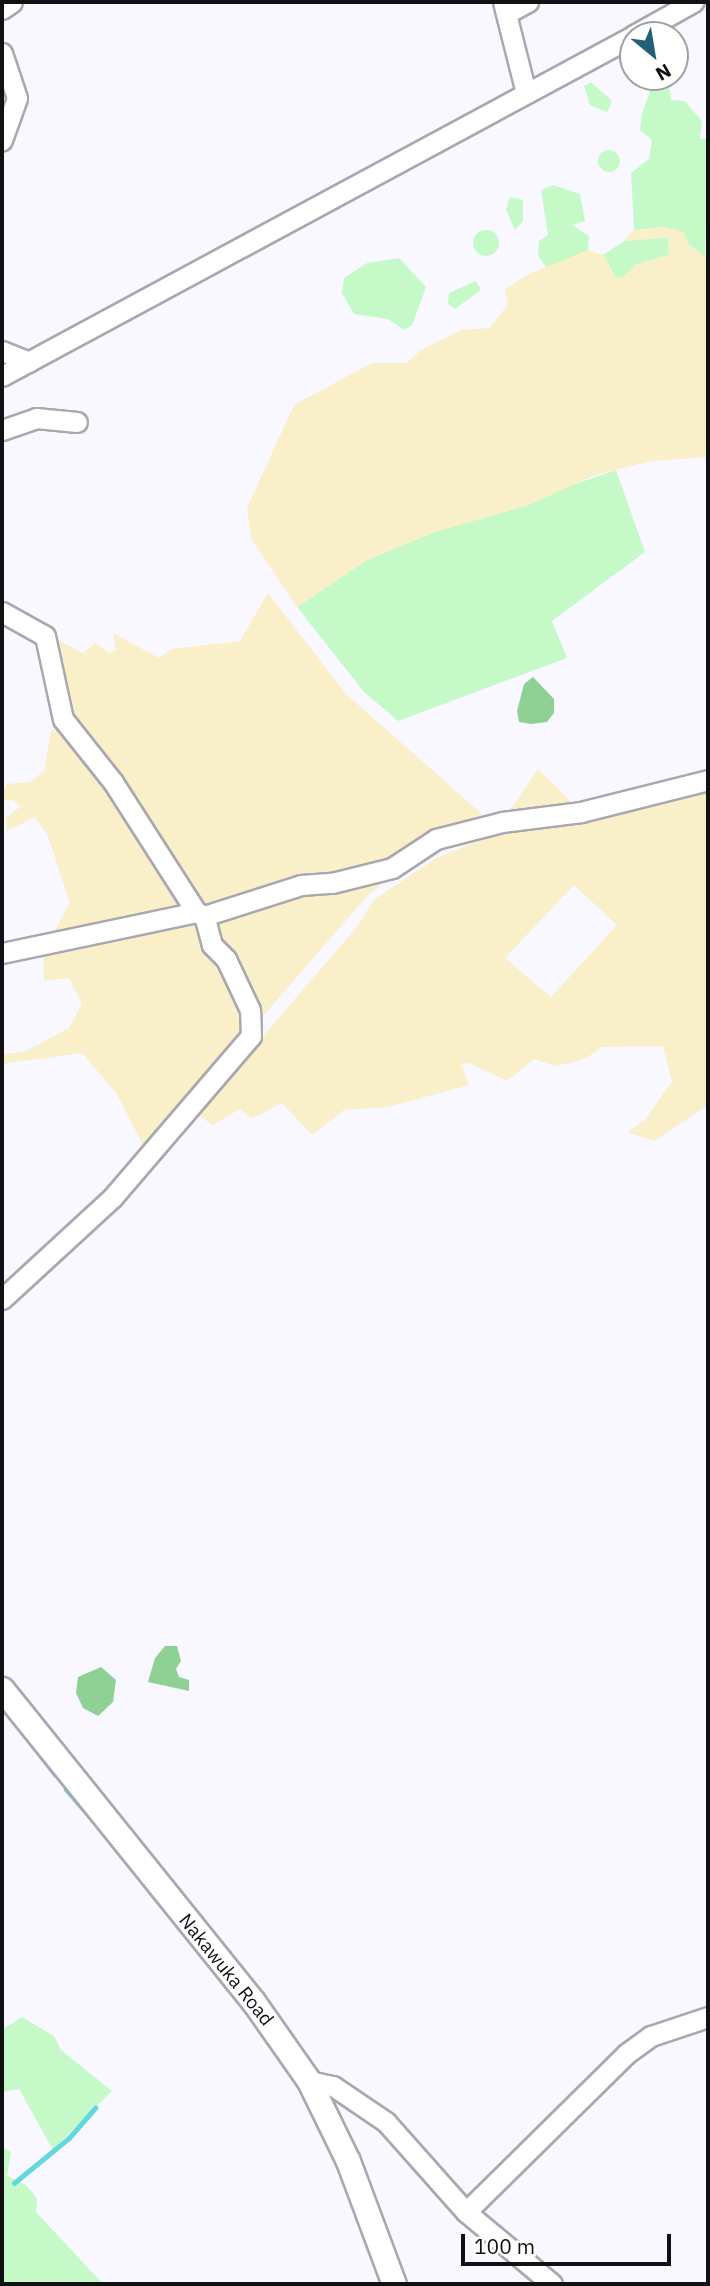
<!DOCTYPE html>
<html>
<head>
<meta charset="utf-8">
<style>
	body { margin:0 }
	#map { position:relative; width:710px; height:2286px; overflow:hidden; background:#f9f7ff; font-family:"IBM Plex Sans",sans-serif }
	div>[style] { position:absolute }
	[style*='--x'] { left:calc(var(--x)*1px); top:calc(var(--y)*1px); width:calc(var(--w)*1px); rotate:calc(var(--a)*1deg) }
	.green>* { inset:0; background:#c5fac8 }
	.round { border-radius:50% }
	.forest>* { inset:0; background:#8fd094 }
	.sand>* { inset:0; background:#f9efc9 }
	.stream>* { height:4.5px; margin:-2.25px; padding:0 2.25px; transform-origin:2.25px; border-radius:2.25px; background:#62d7e2 }
	.roads { filter:drop-shadow(2px 0 #a9a7af) drop-shadow(-2px 0 #a9a7af) drop-shadow(0 2px #a9a7af) drop-shadow(0 -2px #a9a7af) }
	.minor>* { height:19px; margin:-9.5px; padding:0 9.5px; transform-origin:9.5px; border-radius:9.5px; background:#fff }
	.major>* { height:23px; margin:-11.5px; padding:0 11.5px; transform-origin:11.5px; border-radius:11.5px; background:#fff }
	span { translate:-50% -50%; white-space:nowrap; text-align:center; line-height:1.15; -webkit-text-stroke:6px #fff; paint-order:stroke }
	.street-label { font-size:19px; color:#111013 }
	.frame { position:absolute; inset:0; border:4px solid #111013; pointer-events:none }
	.north { position:absolute; left:619px; top:21px; width:70px; height:70px; box-sizing:border-box; background:#fff; border:2px solid #a09fa1; border-radius:50%; rotate:150deg; font-size:19px; font-weight:700; line-height:28px; text-align:center; color:#111013 }
	.north::after { content:''; display:block; margin:auto; width:24px; height:32px; background:#226076; clip-path:polygon(50% 0,100% 100%,50% 72%,0 100%) }
	.scale { position:absolute; left:461px; top:2234px; width:210px; height:32px; box-sizing:border-box; border:4px solid #111013; border-top:0; padding-left:9px; font-size:21px; line-height:24px; white-space:nowrap; color:#111013; -webkit-text-stroke:5px #fff; paint-order:stroke }
</style>
</head>
<body>
<div id="map">
	<div class="green">
		<i style="clip-path:polygon(591px 82px,612px 101px,607px 112px,590px 105px,584px 86px)"></i>
		<i style="clip-path:polygon(669px 84px,671px 100px,685px 101px,702px 121px,700px 139px,708px 139px,705px 257px,665px 227px,634px 230px,631px 173px,649px 159px,652px 140px,640px 130px,642px 114px,651px 88px)"></i>
		<i class="round" style="left:598px;top:150px;width:22px;height:22px"></i>
		<i style="clip-path:polygon(553px 185px,580px 194px,585px 221px,572px 225px,589px 236px,588px 250px,547px 268px,538px 256px,539px 241px,548px 235px,541px 190px)"></i>
		<i style="clip-path:polygon(510px 197px,523px 200px,523px 221px,515px 230px,506px 209px)"></i>
		<i class="round" style="left:473px;top:230px;width:26px;height:26px"></i>
		<i style="clip-path:polygon(668px 237px,669px 255px,637px 264px,623px 277px,616px 278px,603px 255px,624px 241px)"></i>
		<i style="clip-path:polygon(399px 258px,426px 287px,412px 325px,404px 330px,388px 319px,354px 314px,342px 293px,344px 278px,367px 263px)"></i>
		<i style="clip-path:polygon(476px 281px,481px 290px,455px 309px,448px 304px,449px 293px)"></i>
		<i style="clip-path:polygon(616px 470px,645px 552px,552px 621px,567px 658px,398px 721px,364px 692px,297px 607px,367px 560px,432px 533px)"></i>
		<i style="clip-path:polygon(22px 2017px,54px 2036px,61px 2050px,112px 2091px,53px 2150px,19px 2089px,2px 2092px,2px 2030px)"></i>
		<i style="clip-path:polygon(2px 2147px,11px 2152px,7px 2176px,26px 2185px,37px 2198px,36px 2212px,103px 2284px,2px 2284px)"></i>
	</div>
	<div class="forest">
		<i style="clip-path:polygon(533px 677px,554px 699px,554px 713px,547px 722px,531px 724px,519px 722px,517px 711px,524px 684px)"></i>
		<i style="clip-path:polygon(165px 1646px,177px 1646px,181px 1661px,176px 1669px,179px 1677px,189px 1680px,189px 1691px,148px 1682px,155px 1658px)"></i>
		<i style="clip-path:polygon(101px 1667px,116px 1680px,113px 1702px,98px 1716px,83px 1708px,76px 1693px,78px 1677px)"></i>
	</div>
	<div class="sand">
		<i style="clip-path:polygon(665px 227px,684px 232px,689px 246px,708px 259px,708px 457px,652px 461px,595px 475px,529px 505px,432px 533px,367px 560px,297px 607px,251px 538px,247px 508px,294px 405px,372px 363px,407px 363px,421px 350px,461px 330px,490px 328px,508px 304px,505px 289px,529px 274px,588px 250px,603px 255px,616px 278px,623px 277px,637px 264px,669px 255px,668px 237px,624px 241px,634px 230px)"></i>
		<i style="clip-path:polygon(268px 593px,346px 694px,482px 814px,481px 824px,428px 847px,368px 895px,146px 1151px,117px 1094px,82px 1053px,2px 1064px,2px 1054px,24px 1052px,69px 1028px,82px 1004px,69px 978px,44px 981px,43px 952px,70px 903px,48px 836px,35px 817px,7px 831px,6px 818px,21px 806px,13px 800px,2px 801px,2px 794px,7px 784px,30px 782px,44px 771px,51px 731px,59px 725px,52px 637px,83px 653px,95px 643px,109px 653px,116px 650px,113px 633px,159px 658px,171px 649px,240px 641px)"></i>
		<i style="clip-path:polygon(538px 769px,578px 809px,507px 815px)"></i>
		<i style="clip-path:polygon(evenodd,708px 793px,708px 1105px,654px 1141px,627px 1132px,645px 1120px,672px 1081px,663px 1046px,602px 1047px,585px 1059px,555px 1066px,534px 1059px,507px 1081px,469px 1063px,461px 1064px,469px 1085px,388px 1107px,344px 1110px,312px 1135px,282px 1103px,251px 1119px,240px 1109px,213px 1125px,196px 1114px,356px 928px,374px 900px,436px 858px,506px 830px,583px 824px,708px 793px,574px 885px,617px 925px,551px 997px,505px 958px,574px 885px)"></i>
	</div>
	<div class="stream">
		<i style="--x:26;--y:1736;--w:48;--a:52.7"></i>
		<i style="--x:66;--y:1789;--w:41;--a:48.9"></i>
		<i style="--x:14;--y:2183;--w:71;--a:-39.3"></i>
		<i style="--x:69;--y:2138;--w:40;--a:-49"></i>
	</div>
	<div class="roads">
		<div class="minor">
			<i style="--x:503;--y:2;--w:94;--a:75.8"></i>
			<i style="--x:2;--y:9;--w:12;--a:-35"></i>
			<i style="--x:507;--y:13;--w:24;--a:-28"></i>
			<i style="--x:634;--y:35;--w:68;--a:-29.2"></i>
			<i style="--x:2;--y:53;--w:47;--a:71.6"></i>
			<i style="--x:17;--y:98;--w:45;--a:109.7"></i>
			<i style="--x:2;--y:351;--w:29;--a:22"></i>
			<i style="--x:2;--y:376;--w:717;--a:-28.32"></i>
			<i style="--x:2;--y:430;--w:36;--a:-19"></i>
			<i style="--x:36;--y:418;--w:41;--a:5.6"></i>
			<i style="--x:2;--y:612;--w:49;--a:29.2"></i>
			<i style="--x:45;--y:636;--w:85;--a:77.8"></i>
			<i style="--x:63;--y:719;--w:80;--a:51.6"></i>
			<i style="--x:113;--y:782;--w:154;--a:57.4"></i>
			<i style="--x:2;--y:953;--w:198;--a:-11.9"></i>
			<i style="--x:196;--y:912;--w:9;--a:27"></i>
			<i style="--x:2;--y:1299;--w:149;--a:-42.6"></i>
			<i style="--x:112;--y:1198;--w:213;--a:-49.4"></i>
			<i style="--x:251;--y:1036;--w:26;--a:-92"></i>
			<i style="--x:250;--y:1010;--w:56;--a:-115.2"></i>
			<i style="--x:226;--y:959;--w:20;--a:-135"></i>
			<i style="--x:212;--y:945;--w:30;--a:-105"></i>
			<i style="--x:204;--y:916;--w:102;--a:-17.7"></i>
			<i style="--x:301;--y:885;--w:31;--a:-4"></i>
			<i style="--x:332;--y:883;--w:62;--a:-14"></i>
			<i style="--x:392;--y:868;--w:53;--a:-33.4"></i>
			<i style="--x:436;--y:839;--w:68;--a:-14.4"></i>
			<i style="--x:502;--y:822;--w:80;--a:-7.2"></i>
			<i style="--x:581;--y:812;--w:131;--a:-14.1"></i>
			<i style="--x:309;--y:2081;--w:25;--a:12"></i>
			<i style="--x:333;--y:2086;--w:64;--a:34.2"></i>
			<i style="--x:386;--y:2122;--w:120;--a:48.4"></i>
			<i style="--x:466;--y:2212;--w:112;--a:39.9"></i>
			<i style="--x:466;--y:2212;--w:225;--a:-44.6"></i>
			<i style="--x:626;--y:2054;--w:31;--a:-36"></i>
			<i style="--x:651;--y:2036;--w:60;--a:-18.4"></i>
		</div>
		<div class="major">
			<i style="--x:2;--y:1689;--w:400;--a:51.2"></i>
			<i style="--x:253;--y:2001;--w:98;--a:55"></i>
			<i style="--x:309;--y:2081;--w:89;--a:64"></i>
			<i style="--x:348;--y:2161;--w:131;--a:69.5"></i>
		</div>
	</div>
	<div class="street-label">
		<span style="left:226px;top:1970px;rotate:51deg">Nakawuka Road</span>
	</div>
	<div class="frame"></div>
	<div class="north">N</div>
	<div class="scale">100 m</div>
</div>
</body>
</html>
